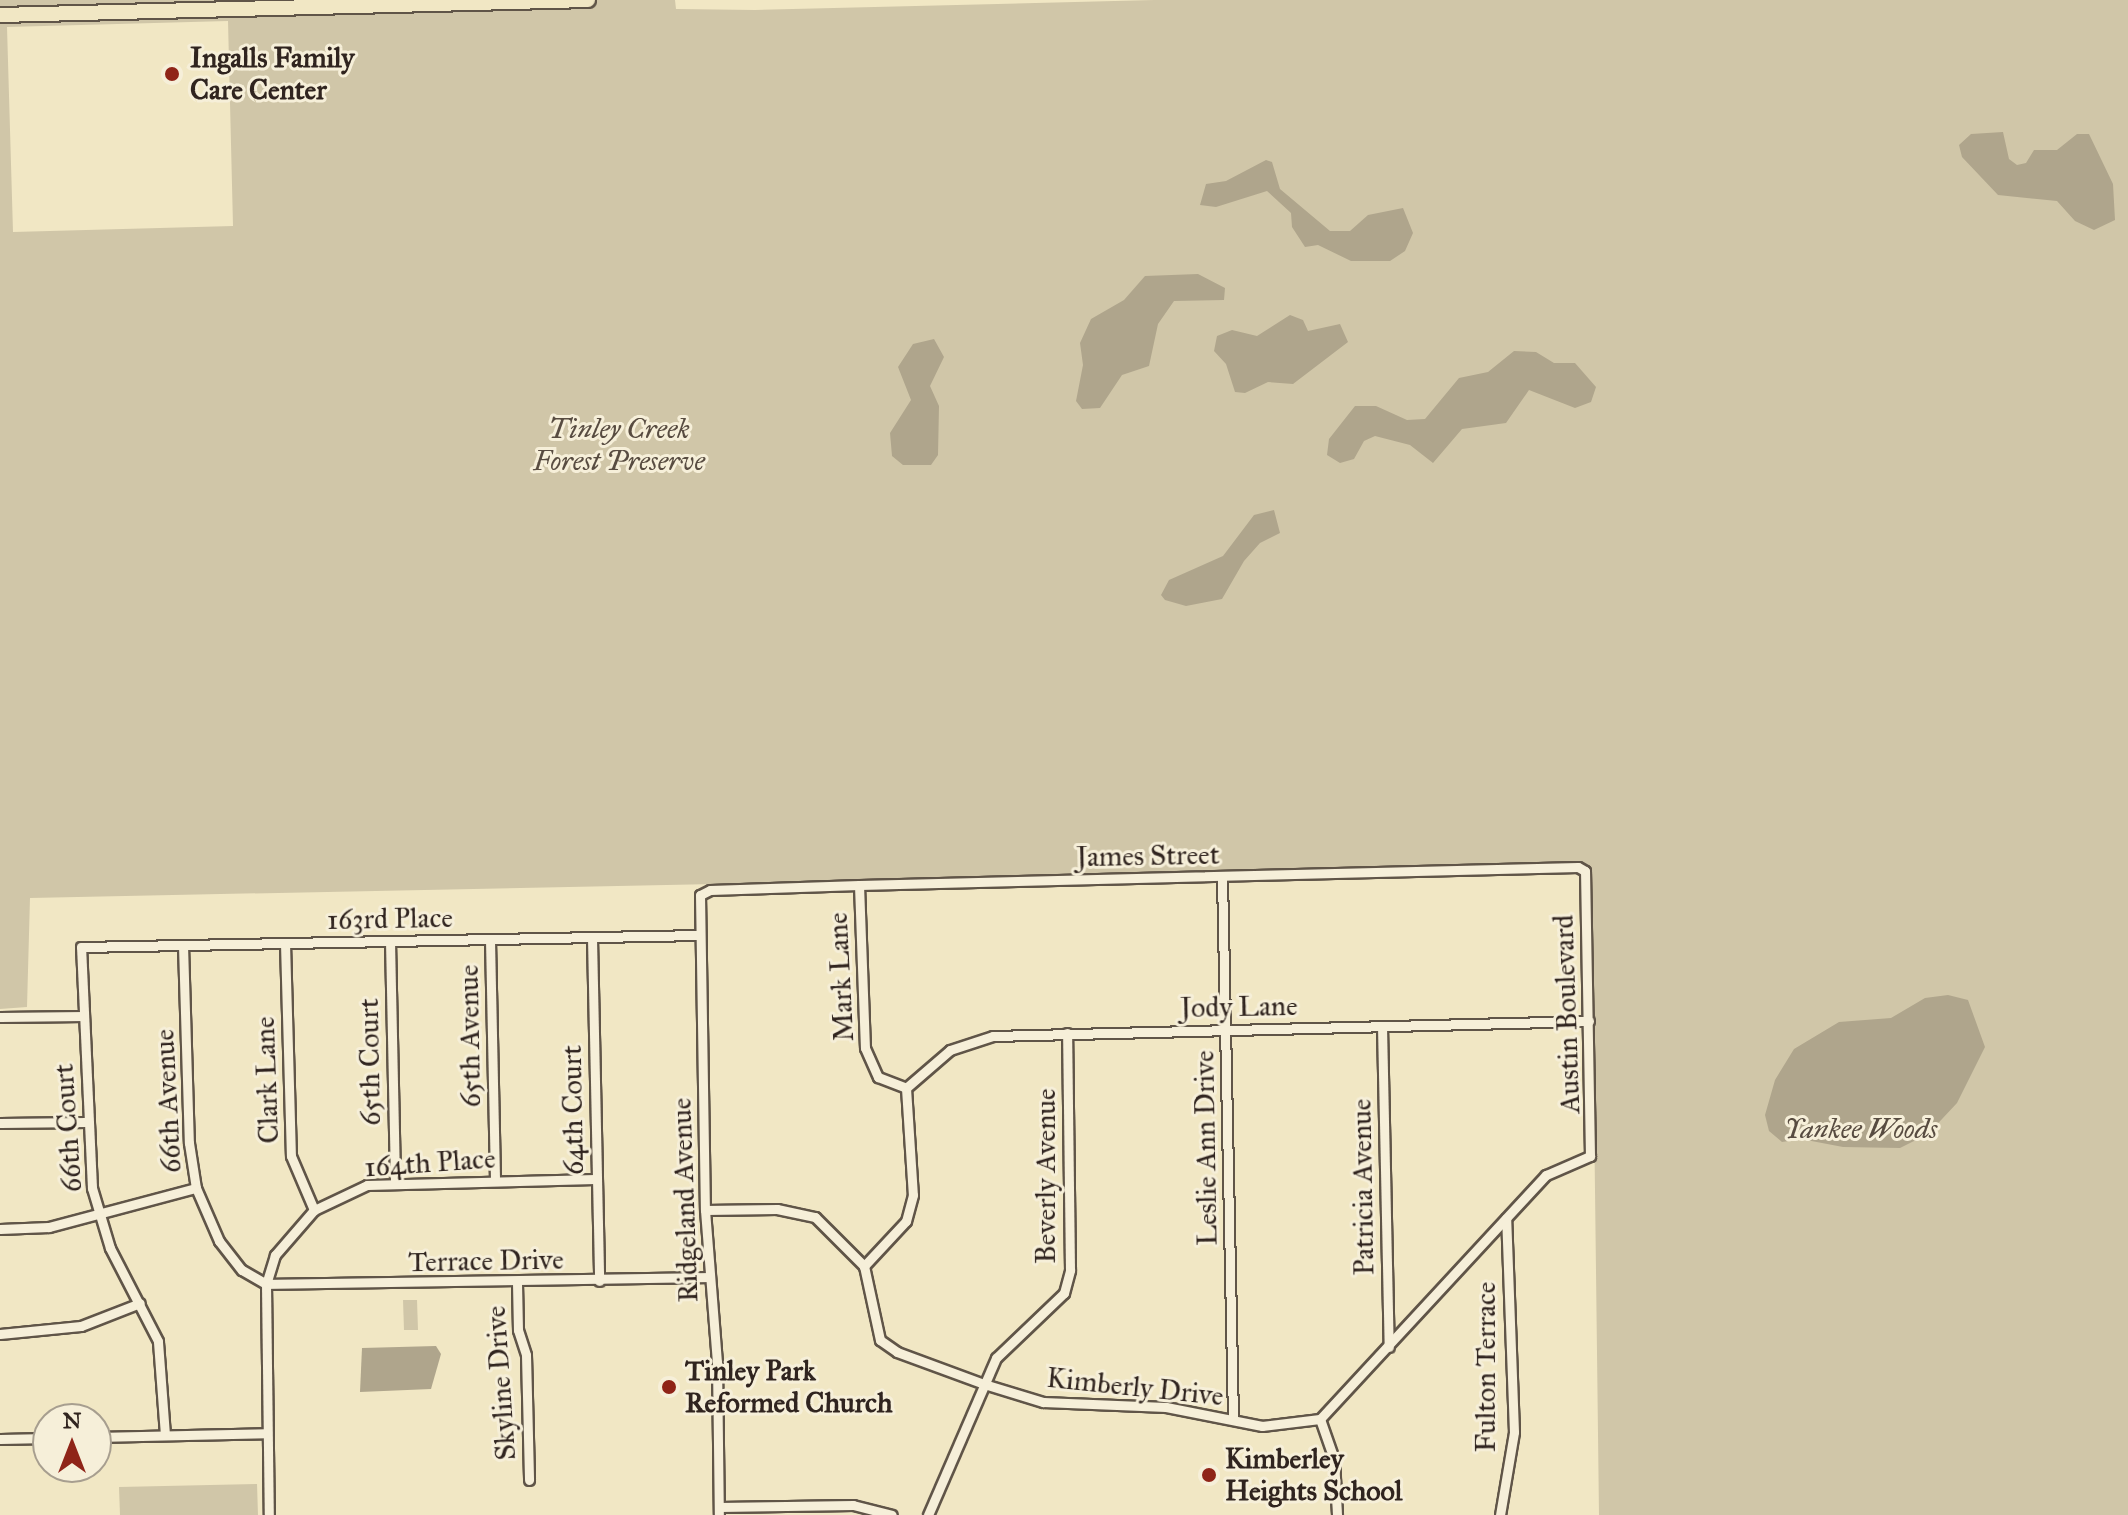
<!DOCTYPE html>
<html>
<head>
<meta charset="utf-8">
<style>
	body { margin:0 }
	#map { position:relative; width:2128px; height:1515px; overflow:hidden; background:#f1e7c4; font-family:"IM FELL Great Primer",serif }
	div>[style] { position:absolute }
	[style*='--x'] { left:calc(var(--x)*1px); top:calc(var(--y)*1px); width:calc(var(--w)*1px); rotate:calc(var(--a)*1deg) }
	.green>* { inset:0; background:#d0c6a8 }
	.water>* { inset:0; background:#afa58c }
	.roads { filter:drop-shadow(2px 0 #605548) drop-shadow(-2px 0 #605548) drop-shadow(0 2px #605548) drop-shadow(0 -2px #605548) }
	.minor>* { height:9px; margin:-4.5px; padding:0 4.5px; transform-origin:4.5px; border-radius:4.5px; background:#f6efd9 }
	.primary>* { height:14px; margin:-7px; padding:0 7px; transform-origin:7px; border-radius:7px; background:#f1e7c4 }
	.dots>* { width:22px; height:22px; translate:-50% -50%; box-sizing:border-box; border:4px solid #f6efd9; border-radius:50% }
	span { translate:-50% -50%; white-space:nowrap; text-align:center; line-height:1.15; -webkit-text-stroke:6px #f6efd9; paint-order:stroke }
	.poi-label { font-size:28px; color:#30241f; font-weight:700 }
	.left { translate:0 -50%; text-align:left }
	.park-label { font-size:28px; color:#584c41; font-style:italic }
	.street-label { font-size:28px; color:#30241f }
	.north { position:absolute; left:32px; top:1403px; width:80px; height:80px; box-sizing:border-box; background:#f6efd9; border:2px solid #a79e8f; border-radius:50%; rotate:0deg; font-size:22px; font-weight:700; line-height:32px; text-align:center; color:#30241f }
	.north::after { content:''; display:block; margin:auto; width:28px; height:36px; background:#8f2418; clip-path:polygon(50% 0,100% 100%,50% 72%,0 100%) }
</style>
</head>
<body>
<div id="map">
	<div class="green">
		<i style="clip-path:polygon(evenodd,0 0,675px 0,676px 9px,755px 10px,1154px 0,2128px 0,2128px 1515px,1599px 1515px,1591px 866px,30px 898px,27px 1007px,0 1009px,0 0,228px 21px,233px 226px,13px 232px,7px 27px,228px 21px)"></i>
		<i style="clip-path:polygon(403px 1300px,417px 1300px,418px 1330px,404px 1330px)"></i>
		<i style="clip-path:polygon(257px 1484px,258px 1515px,120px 1515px,119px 1487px)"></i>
	</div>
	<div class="water">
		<i style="clip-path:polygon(2003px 132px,2009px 159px,2017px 165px,2026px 163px,2034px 150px,2057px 150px,2077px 134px,2089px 134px,2113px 184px,2115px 220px,2094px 230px,2075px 221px,2057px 201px,1998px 195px,1962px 157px,1959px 145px,1971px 134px)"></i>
		<i style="clip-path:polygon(1266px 160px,1272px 162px,1280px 189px,1330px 231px,1350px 231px,1368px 215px,1403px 208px,1413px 233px,1405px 251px,1390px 261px,1351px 261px,1318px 245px,1305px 247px,1292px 227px,1291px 213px,1267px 191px,1216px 207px,1200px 205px,1206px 184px,1226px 181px)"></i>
		<i style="clip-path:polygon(1198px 274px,1225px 288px,1224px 300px,1174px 301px,1158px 324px,1149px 366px,1122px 375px,1100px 408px,1082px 409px,1076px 401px,1083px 365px,1080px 343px,1091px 319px,1124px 300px,1145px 276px)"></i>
		<i style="clip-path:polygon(1290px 315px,1303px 320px,1308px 331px,1340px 324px,1348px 342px,1293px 384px,1268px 382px,1245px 393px,1235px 392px,1226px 364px,1214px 351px,1217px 336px,1232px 330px,1257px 336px)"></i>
		<i style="clip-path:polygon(934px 339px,944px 357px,930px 386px,939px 406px,938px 455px,931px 465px,903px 465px,892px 456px,890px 433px,911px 400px,898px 367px,913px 344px)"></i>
		<i style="clip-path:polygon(1514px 351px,1536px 352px,1554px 363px,1575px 363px,1596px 387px,1591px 402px,1575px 408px,1529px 390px,1506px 423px,1462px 429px,1433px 463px,1410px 445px,1375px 436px,1364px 441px,1354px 459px,1340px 463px,1327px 455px,1329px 439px,1355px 406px,1376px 406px,1407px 420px,1425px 419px,1459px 378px,1488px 372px)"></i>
		<i style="clip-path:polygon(1274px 510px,1280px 533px,1260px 543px,1244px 561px,1222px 599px,1186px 606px,1165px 600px,1161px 595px,1169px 580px,1223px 556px,1254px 515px)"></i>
		<i style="clip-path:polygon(1948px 995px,1968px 1000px,1985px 1047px,1957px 1103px,1928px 1134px,1900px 1148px,1843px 1147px,1801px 1139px,1782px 1142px,1769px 1131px,1765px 1115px,1775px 1080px,1794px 1049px,1839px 1022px,1891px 1018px,1925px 998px)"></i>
		<i style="clip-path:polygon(436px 1346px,441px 1354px,431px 1389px,360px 1392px,362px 1348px)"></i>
	</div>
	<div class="roads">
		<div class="minor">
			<i style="--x:1222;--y:876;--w:543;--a:88.84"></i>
			<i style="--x:859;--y:885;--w:163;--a:87.9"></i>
			<i style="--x:865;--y:1048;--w:32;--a:66"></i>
			<i style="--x:878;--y:1077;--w:30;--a:21"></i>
			<i style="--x:906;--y:1088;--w:107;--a:86.3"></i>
			<i style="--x:913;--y:1195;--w:27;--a:105"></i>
			<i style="--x:906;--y:1221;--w:62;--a:133"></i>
			<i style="--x:592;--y:938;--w:343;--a:88.8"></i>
			<i style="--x:490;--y:940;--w:240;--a:88.8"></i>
			<i style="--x:390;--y:941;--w:240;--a:88.8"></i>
			<i style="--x:285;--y:943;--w:213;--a:88.4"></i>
			<i style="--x:291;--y:1156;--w:59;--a:66.9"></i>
			<i style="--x:183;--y:945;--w:198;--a:88.3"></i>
			<i style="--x:189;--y:1143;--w:46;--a:81.2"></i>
			<i style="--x:196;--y:1188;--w:58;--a:66.5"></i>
			<i style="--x:219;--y:1241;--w:37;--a:52"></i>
			<i style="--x:242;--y:1270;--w:28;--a:30"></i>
			<i style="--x:266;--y:1284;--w:231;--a:89.3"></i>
			<i style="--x:0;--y:1017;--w:84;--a:-0.7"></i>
			<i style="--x:1382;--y:1026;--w:321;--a:88.8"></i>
			<i style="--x:906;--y:1088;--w:58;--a:-40.8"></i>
			<i style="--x:950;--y:1050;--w:45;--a:-18"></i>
			<i style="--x:993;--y:1036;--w:596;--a:-1.44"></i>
			<i style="--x:0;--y:1123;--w:86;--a:-0.7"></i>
			<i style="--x:595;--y:1179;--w:228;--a:178.5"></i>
			<i style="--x:367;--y:1185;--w:59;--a:154.7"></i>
			<i style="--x:314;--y:1210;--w:60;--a:130.9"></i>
			<i style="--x:275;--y:1255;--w:30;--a:107"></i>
			<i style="--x:266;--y:1284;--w:441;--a:-0.9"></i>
			<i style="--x:705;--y:1210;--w:72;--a:-0.8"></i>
			<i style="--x:777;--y:1209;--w:39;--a:12"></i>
			<i style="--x:815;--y:1217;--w:69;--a:45"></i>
			<i style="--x:864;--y:1266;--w:76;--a:77.8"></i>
			<i style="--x:880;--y:1340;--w:21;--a:35"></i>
			<i style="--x:897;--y:1352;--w:93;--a:20.2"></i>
			<i style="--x:984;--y:1384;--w:62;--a:17"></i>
			<i style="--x:1043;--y:1402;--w:123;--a:2.3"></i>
			<i style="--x:1166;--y:1407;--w:98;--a:11.2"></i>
			<i style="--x:1262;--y:1426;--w:58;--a:-6.9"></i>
			<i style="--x:1320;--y:1419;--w:333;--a:-47.2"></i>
			<i style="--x:1546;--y:1175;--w:48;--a:-23.4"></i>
			<i style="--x:1590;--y:1156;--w:285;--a:-91"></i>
			<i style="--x:1585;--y:871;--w:8;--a:-150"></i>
			<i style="--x:1578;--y:867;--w:719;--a:178.57"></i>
			<i style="--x:859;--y:885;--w:149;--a:178.1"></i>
			<i style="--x:710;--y:890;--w:11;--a:153"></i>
			<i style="--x:700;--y:895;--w:315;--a:89.1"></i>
			<i style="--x:705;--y:1210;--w:152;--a:85.5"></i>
			<i style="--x:717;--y:1362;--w:153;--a:89.3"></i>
			<i style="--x:0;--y:1229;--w:49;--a:-2.3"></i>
			<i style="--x:49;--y:1227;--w:152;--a:-14.9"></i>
			<i style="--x:517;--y:1283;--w:47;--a:88.8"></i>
			<i style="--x:518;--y:1330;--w:26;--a:72"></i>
			<i style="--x:526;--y:1355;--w:125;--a:88.6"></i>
			<i style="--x:0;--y:1334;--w:81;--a:-5.6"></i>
			<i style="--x:81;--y:1326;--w:63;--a:-21.3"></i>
			<i style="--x:1320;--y:1419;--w:42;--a:70.7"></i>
			<i style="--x:1334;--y:1459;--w:56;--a:86.9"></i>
			<i style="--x:165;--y:1435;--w:94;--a:-94.3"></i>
			<i style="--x:158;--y:1341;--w:105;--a:-117.3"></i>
			<i style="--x:110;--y:1248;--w:63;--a:-106.7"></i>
			<i style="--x:92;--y:1188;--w:241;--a:-92.6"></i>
			<i style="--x:81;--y:947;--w:619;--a:-1.11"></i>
			<i style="--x:96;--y:1437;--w:170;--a:-1.3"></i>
			<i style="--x:0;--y:1439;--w:48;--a:-1.2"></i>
			<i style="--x:719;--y:1507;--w:134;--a:-0.9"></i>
			<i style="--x:853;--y:1505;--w:40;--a:14.4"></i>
			<i style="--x:928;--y:1515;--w:171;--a:-66.6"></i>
			<i style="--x:996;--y:1358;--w:94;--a:-43.7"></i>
			<i style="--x:1064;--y:1293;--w:24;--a:-75"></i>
			<i style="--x:1070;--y:1270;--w:237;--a:-90.7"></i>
			<i style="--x:1500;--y:1515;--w:84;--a:-80.4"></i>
			<i style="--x:1514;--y:1432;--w:214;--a:-92.1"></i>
		</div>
		<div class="primary">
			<i style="--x:0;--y:15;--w:588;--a:-1.46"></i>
		</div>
	</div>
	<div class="dots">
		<i style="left:172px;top:74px;background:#8f2418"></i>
		<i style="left:669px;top:1387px;background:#8f2418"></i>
		<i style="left:1209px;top:1475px;background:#8f2418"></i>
	</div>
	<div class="poi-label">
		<span class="left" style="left:190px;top:74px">Ingalls Family<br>Care Center</span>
		<span class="left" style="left:685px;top:1387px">Tinley Park<br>Reformed Church</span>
		<span class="left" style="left:1225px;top:1475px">Kimberley<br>Heights School</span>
	</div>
	<div class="park-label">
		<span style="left:619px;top:445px">Tinley Creek<br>Forest Preserve</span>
		<span style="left:1861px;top:1129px">Yankee Woods</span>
	</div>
	<div class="street-label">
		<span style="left:1148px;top:856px;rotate:-1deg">James Street</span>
		<span style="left:390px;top:919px;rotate:-1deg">163rd Place</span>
		<span style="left:841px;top:977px;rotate:-93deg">Mark Lane</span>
		<span style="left:1239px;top:1007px;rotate:-1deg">Jody Lane</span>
		<span style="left:1567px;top:1014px;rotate:-92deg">Austin Boulevard</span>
		<span style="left:470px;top:1036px;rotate:-91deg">65th Avenue</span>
		<span style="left:370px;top:1062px;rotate:-91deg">65th Court</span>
		<span style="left:267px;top:1080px;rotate:-92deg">Clark Lane</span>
		<span style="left:168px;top:1101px;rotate:-93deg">66th Avenue</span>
		<span style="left:573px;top:1110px;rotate:-91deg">64th Court</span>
		<span style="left:68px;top:1128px;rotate:-94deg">66th Court</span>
		<span style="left:1206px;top:1148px;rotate:-91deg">Leslie Ann Drive</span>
		<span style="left:430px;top:1163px;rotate:-4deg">164th Place</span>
		<span style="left:1046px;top:1176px;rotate:-90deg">Beverly Avenue</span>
		<span style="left:1363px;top:1187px;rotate:-91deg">Patricia Avenue</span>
		<span style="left:685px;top:1200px;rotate:-92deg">Ridgeland Avenue</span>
		<span style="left:486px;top:1261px;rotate:-1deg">Terrace Drive</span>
		<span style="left:1486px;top:1367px;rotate:-90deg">Fulton Terrace</span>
		<span style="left:501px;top:1383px;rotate:-94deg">Skyline Drive</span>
		<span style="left:1135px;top:1387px;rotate:6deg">Kimberly Drive</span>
	</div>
	<div class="north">N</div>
</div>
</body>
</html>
